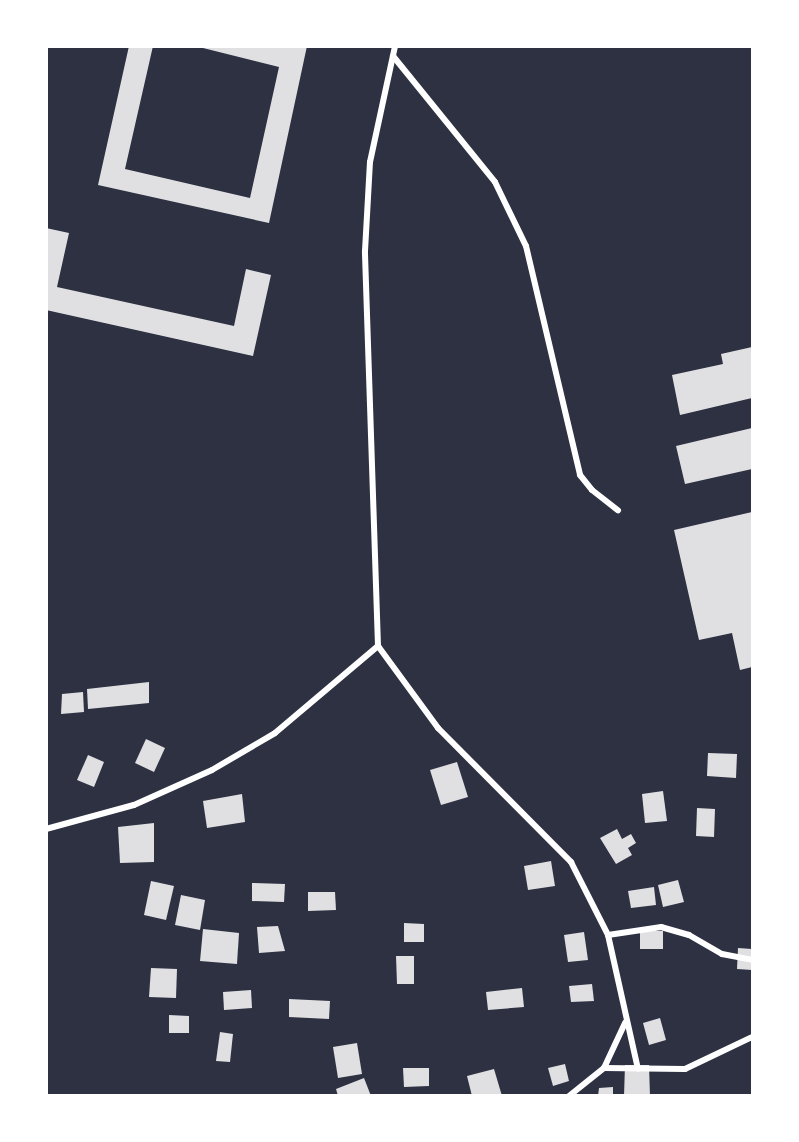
<!DOCTYPE html>
<html>
<head>
<meta charset="utf-8">
<style>
	body { margin:0 }
	#map { position:relative; width:799px; height:1142px; overflow:hidden; background:#2d3142; font-family:Jost,sans-serif }
	div>[style] { position:absolute }
	[style*='--x'] { left:calc(var(--x)*1px); top:calc(var(--y)*1px); width:calc(var(--w)*1px); rotate:calc(var(--a)*1deg) }
	.building>* { inset:0; background:#e0e0e3 }
	.minor>* { height:6px; margin:-3px; padding:0 3px; transform-origin:3px; border-radius:3px; background:#fff }
	span { translate:-50% -50%; white-space:nowrap; text-align:center; line-height:1.15; -webkit-text-stroke:6px #fff; paint-order:stroke }
	.frame { position:absolute; inset:0; border:48px solid #fff; pointer-events:none }
</style>
</head>
<body>
<div id="map">
	<div class="building">
		<i style="clip-path:polygon(129px 46px,153px 46px,125px 169px,250px 198px,279px 67px,195px 46px,307px 46px,269px 223px,98px 185px)"></i>
		<i style="clip-path:polygon(46px 228px,69px 233px,57px 287px,234px 326px,246px 269px,271px 275px,253px 356px,46px 310px)"></i>
		<i style="clip-path:polygon(752px 347px,752px 398px,680px 415px,672px 375px,723px 364px,721px 354px)"></i>
		<i style="clip-path:polygon(752px 428px,752px 469px,685px 484px,676px 446px)"></i>
		<i style="clip-path:polygon(752px 512px,752px 667px,740px 670px,732px 633px,699px 640px,674px 530px)"></i>
		<i style="clip-path:polygon(149px 682px,149px 703px,88px 709px,87px 689px)"></i>
		<i style="clip-path:polygon(83px 692px,84px 712px,61px 714px,62px 694px)"></i>
		<i style="clip-path:polygon(146px 739px,165px 748px,154px 772px,135px 763px)"></i>
		<i style="clip-path:polygon(708px 753px,737px 754px,736px 778px,707px 776px)"></i>
		<i style="clip-path:polygon(88px 755px,104px 762px,94px 787px,77px 780px)"></i>
		<i style="clip-path:polygon(457px 762px,468px 797px,441px 805px,430px 770px)"></i>
		<i style="clip-path:polygon(663px 791px,667px 821px,645px 823px,642px 794px)"></i>
		<i style="clip-path:polygon(242px 794px,245px 822px,207px 828px,203px 801px)"></i>
		<i style="clip-path:polygon(697px 808px,715px 809px,714px 837px,696px 836px)"></i>
		<i style="clip-path:polygon(154px 823px,154px 862px,120px 863px,118px 827px)"></i>
		<i style="clip-path:polygon(617px 829px,622px 839px,631px 834px,636px 843px,628px 848px,632px 855px,616px 864px,600px 838px)"></i>
		<i style="clip-path:polygon(551px 861px,555px 886px,528px 890px,524px 866px)"></i>
		<i style="clip-path:polygon(678px 880px,684px 902px,663px 907px,658px 885px)"></i>
		<i style="clip-path:polygon(151px 881px,174px 886px,166px 920px,144px 915px)"></i>
		<i style="clip-path:polygon(252px 883px,285px 884px,284px 902px,252px 901px)"></i>
		<i style="clip-path:polygon(654px 887px,656px 905px,631px 908px,628px 891px)"></i>
		<i style="clip-path:polygon(308px 892px,335px 892px,336px 910px,308px 911px)"></i>
		<i style="clip-path:polygon(181px 895px,205px 900px,200px 930px,175px 925px)"></i>
		<i style="clip-path:polygon(404px 923px,424px 924px,424px 942px,404px 942px)"></i>
		<i style="clip-path:polygon(278px 926px,285px 951px,259px 953px,257px 927px)"></i>
		<i style="clip-path:polygon(203px 929px,239px 933px,237px 964px,200px 961px)"></i>
		<i style="clip-path:polygon(640px 931px,663px 931px,663px 949px,640px 949px)"></i>
		<i style="clip-path:polygon(584px 932px,588px 960px,568px 962px,564px 935px)"></i>
		<i style="clip-path:polygon(738px 948px,752px 949px,752px 970px,737px 969px)"></i>
		<i style="clip-path:polygon(396px 956px,414px 956px,414px 984px,397px 984px)"></i>
		<i style="clip-path:polygon(151px 968px,177px 969px,176px 998px,149px 997px)"></i>
		<i style="clip-path:polygon(592px 984px,594px 1001px,571px 1002px,569px 986px)"></i>
		<i style="clip-path:polygon(522px 988px,524px 1007px,488px 1010px,486px 992px)"></i>
		<i style="clip-path:polygon(251px 990px,252px 1008px,224px 1010px,223px 992px)"></i>
		<i style="clip-path:polygon(289px 999px,330px 1001px,329px 1019px,289px 1017px)"></i>
		<i style="clip-path:polygon(169px 1015px,189px 1016px,189px 1033px,169px 1033px)"></i>
		<i style="clip-path:polygon(660px 1018px,666px 1040px,649px 1045px,643px 1023px)"></i>
		<i style="clip-path:polygon(220px 1032px,233px 1034px,230px 1062px,216px 1061px)"></i>
		<i style="clip-path:polygon(357px 1043px,362px 1074px,338px 1078px,333px 1047px)"></i>
		<i style="clip-path:polygon(565px 1064px,569px 1081px,553px 1086px,548px 1068px)"></i>
		<i style="clip-path:polygon(625px 1065px,649px 1065px,650px 1096px,624px 1096px)"></i>
		<i style="clip-path:polygon(403px 1068px,429px 1068px,429px 1086px,404px 1087px)"></i>
		<i style="clip-path:polygon(494px 1069px,502px 1096px,472px 1096px,467px 1076px)"></i>
		<i style="clip-path:polygon(364px 1078px,371px 1096px,338px 1096px,336px 1089px)"></i>
		<i style="clip-path:polygon(613px 1087px,613px 1096px,598px 1096px,599px 1088px)"></i>
	</div>
	<div class="minor">
		<i style="--x:393;--y:56;--w:162;--a:51"></i>
		<i style="--x:495;--y:182;--w:71;--a:64.2"></i>
		<i style="--x:526;--y:246;--w:235;--a:76.7"></i>
		<i style="--x:580;--y:475;--w:19;--a:51"></i>
		<i style="--x:592;--y:490;--w:33;--a:38"></i>
		<i style="--x:378;--y:646;--w:102;--a:53.8"></i>
		<i style="--x:438;--y:728;--w:189;--a:45.2"></i>
		<i style="--x:571;--y:862;--w:82;--a:63.1"></i>
		<i style="--x:608;--y:935;--w:137;--a:77.4"></i>
		<i style="--x:46;--y:829;--w:91;--a:-15.3"></i>
		<i style="--x:134;--y:805;--w:85;--a:-24.2"></i>
		<i style="--x:212;--y:770;--w:73;--a:-30.4"></i>
		<i style="--x:275;--y:733;--w:135;--a:-40.2"></i>
		<i style="--x:378;--y:646;--w:395;--a:-91.9"></i>
		<i style="--x:365;--y:251;--w:89;--a:-86.8"></i>
		<i style="--x:370;--y:162;--w:119;--a:-77.8"></i>
		<i style="--x:608;--y:935;--w:54;--a:-8.6"></i>
		<i style="--x:661;--y:927;--w:29;--a:16"></i>
		<i style="--x:689;--y:935;--w:38;--a:30"></i>
		<i style="--x:722;--y:954;--w:31;--a:11"></i>
		<i style="--x:604;--y:1068;--w:81;--a:0.7"></i>
		<i style="--x:685;--y:1069;--w:74;--a:-25.5"></i>
		<i style="--x:569;--y:1096;--w:45;--a:-38.7"></i>
		<i style="--x:604;--y:1068;--w:50;--a:-65"></i>
	</div>
	<div class="frame"></div>
</div>
</body>
</html>
